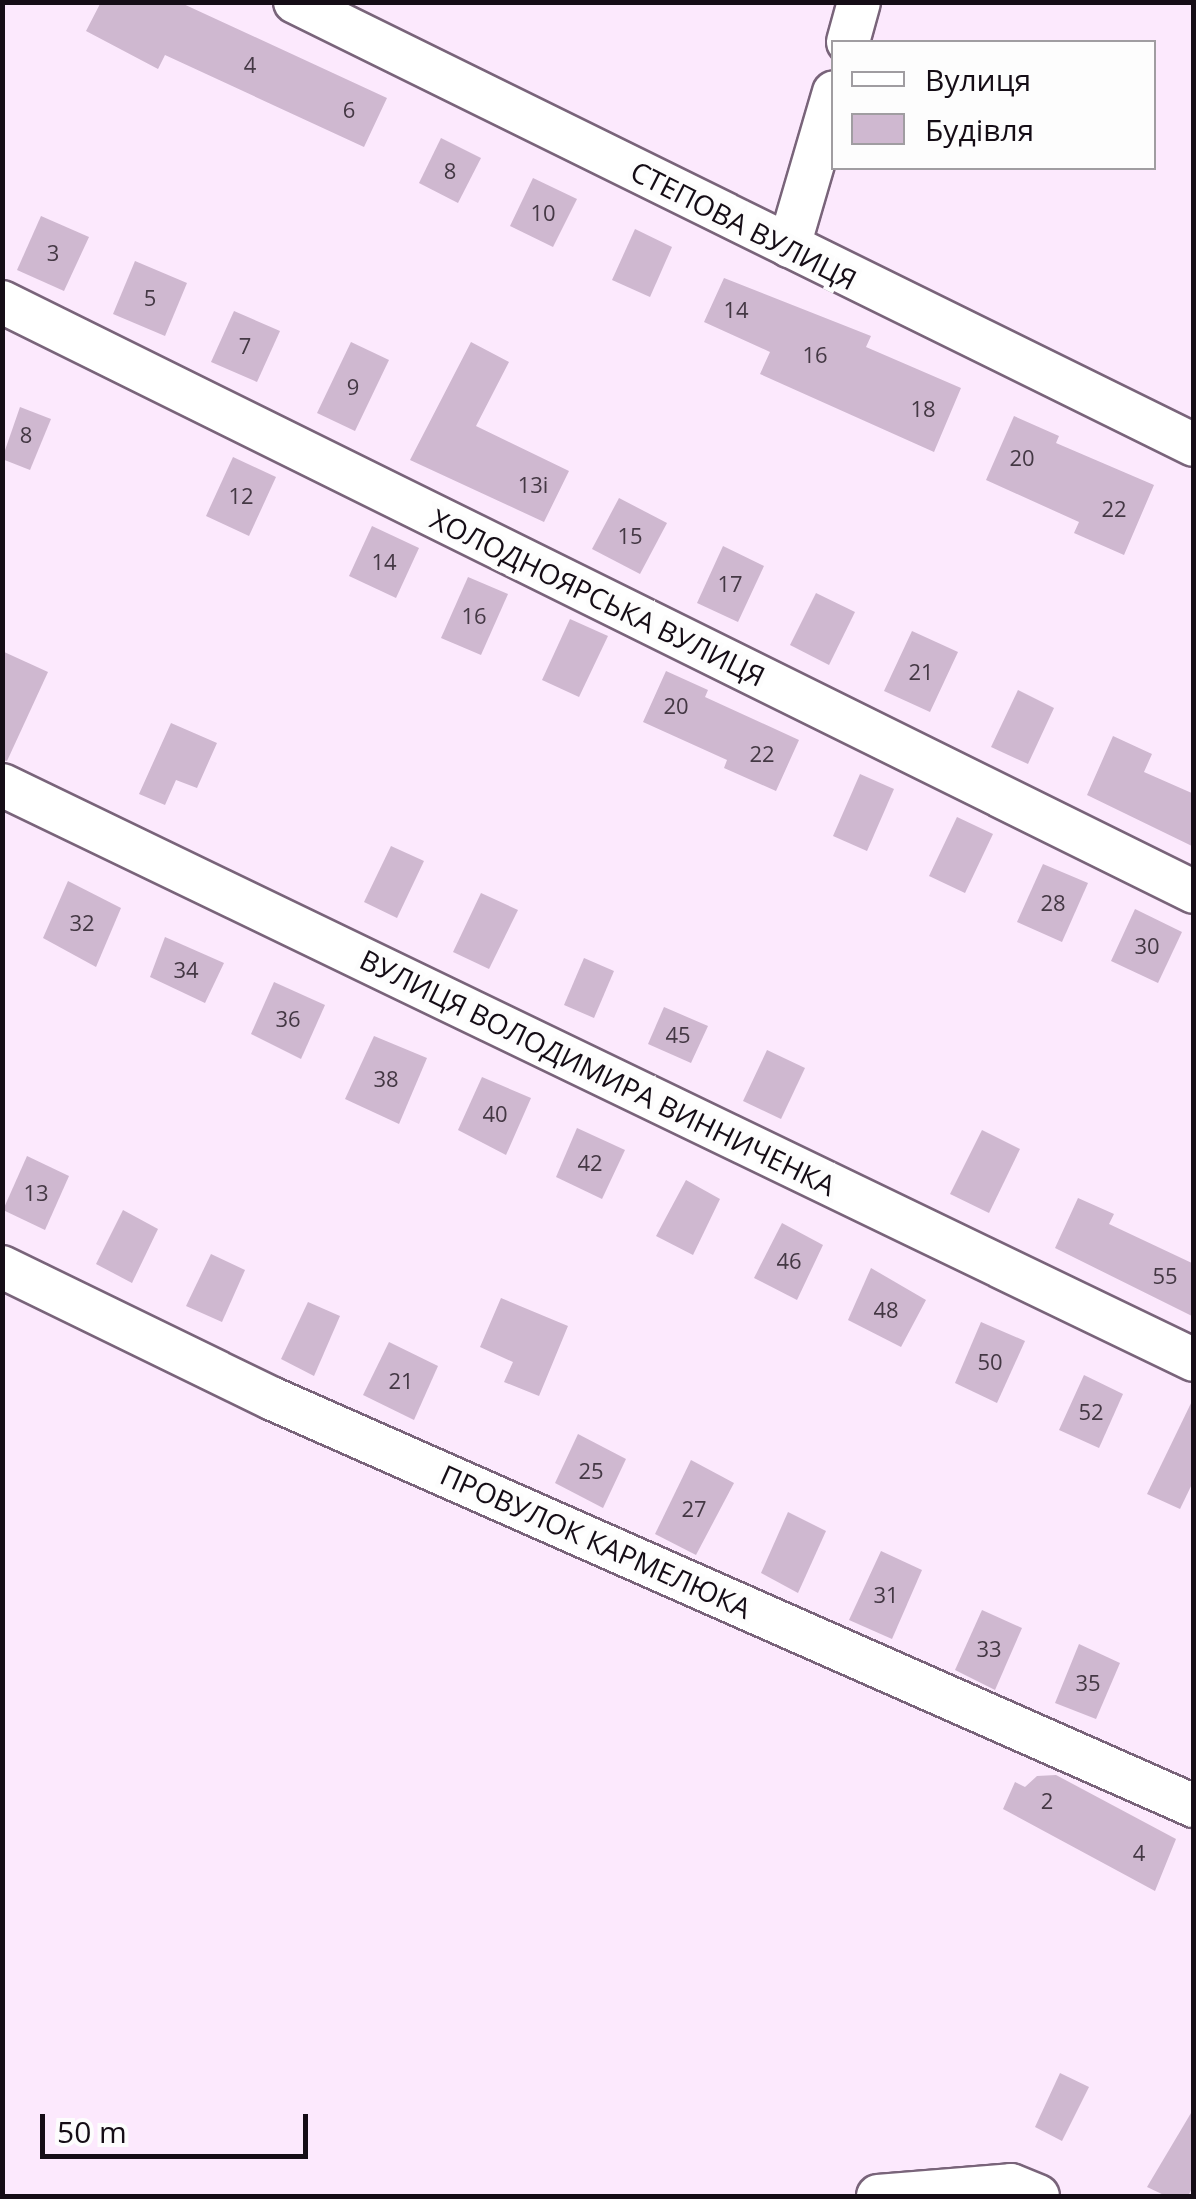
<!DOCTYPE html>
<html>
<head>
<meta charset="utf-8">
<style>
	body { margin:0 }
	#map { position:relative; width:1196px; height:2199px; overflow:hidden; background:#fce9fd; font-family:"Open Sans",sans-serif }
	div>[style] { position:absolute }
	[style*='--x'] { left:calc(var(--x)*1px); top:calc(var(--y)*1px); width:calc(var(--w)*1px); rotate:calc(var(--a)*1deg) }
	.building>* { inset:0; background:#cfb8d0 }
	.roads { filter:drop-shadow(2px 0 #79647a) drop-shadow(-2px 0 #79647a) drop-shadow(0 2px #79647a) drop-shadow(0 -2px #79647a) }
	.street>* { height:42px; margin:-21px; padding:0 21px; transform-origin:21px; border-radius:21px; background:#fff }
	span { translate:-50% -50%; white-space:nowrap; text-align:center; line-height:1.15; -webkit-text-stroke:9px #fdfdfd; paint-order:stroke }
	.number-label { font-size:22px; color:#443844 }
	.number-label span { -webkit-text-stroke-width:0 }
	.street-label { font-size:28px; color:#150d16 }
	.frame { position:absolute; inset:0; border:5px solid #150d16; pointer-events:none }
	.legend { position:absolute; left:831px; top:40px; width:325px; height:130px; box-sizing:border-box; background:#fdfdfd; border:2px solid #a09da1; margin:0; padding:12px 18px; list-style:none; font-size:30px; color:#150d16 }
	.legend li { display:flex; align-items:center; gap:20px; height:50px }
	.legend b { width:50px; border:2px solid #a09da1 }
	.scale { position:absolute; left:40px; top:2114px; width:268px; height:45px; box-sizing:border-box; border:5px solid #150d16; border-top:0; padding-left:12px; font-size:30px; line-height:35px; white-space:nowrap; color:#150d16; -webkit-text-stroke:8px #fdfdfd; paint-order:stroke }
</style>
</head>
<body>
<div id="map">
	<div class="building">
		<i style="clip-path:polygon(101px 2px,179px 2px,387px 98px,364px 147px,165px 55px,158px 69px,86px 31px)"></i>
		<i style="clip-path:polygon(441px 138px,481px 158px,458px 203px,419px 183px)"></i>
		<i style="clip-path:polygon(533px 178px,577px 199px,553px 247px,510px 226px)"></i>
		<i style="clip-path:polygon(41px 216px,89px 237px,64px 291px,17px 270px)"></i>
		<i style="clip-path:polygon(635px 229px,672px 247px,650px 297px,612px 280px)"></i>
		<i style="clip-path:polygon(135px 261px,187px 283px,165px 336px,113px 314px)"></i>
		<i style="clip-path:polygon(724px 278px,871px 336px,866px 347px,961px 388px,934px 452px,760px 374px,770px 352px,704px 322px)"></i>
		<i style="clip-path:polygon(234px 311px,280px 331px,257px 382px,211px 362px)"></i>
		<i style="clip-path:polygon(351px 342px,389px 360px,355px 431px,317px 413px)"></i>
		<i style="clip-path:polygon(471px 342px,509px 362px,476px 426px,569px 471px,544px 522px,410px 460px)"></i>
		<i style="clip-path:polygon(20px 407px,51px 419px,30px 470px,2px 459px)"></i>
		<i style="clip-path:polygon(1014px 416px,1059px 436px,1056px 443px,1154px 485px,1124px 555px,1074px 533px,1079px 522px,986px 480px)"></i>
		<i style="clip-path:polygon(233px 457px,276px 477px,249px 536px,206px 516px)"></i>
		<i style="clip-path:polygon(619px 498px,667px 523px,640px 574px,592px 549px)"></i>
		<i style="clip-path:polygon(372px 526px,419px 548px,396px 598px,349px 576px)"></i>
		<i style="clip-path:polygon(723px 546px,764px 566px,738px 622px,697px 603px)"></i>
		<i style="clip-path:polygon(468px 577px,508px 594px,481px 655px,441px 638px)"></i>
		<i style="clip-path:polygon(816px 593px,855px 612px,829px 665px,790px 645px)"></i>
		<i style="clip-path:polygon(570px 619px,608px 636px,579px 697px,542px 680px)"></i>
		<i style="clip-path:polygon(912px 631px,958px 652px,930px 712px,884px 691px)"></i>
		<i style="clip-path:polygon(2px 651px,48px 672px,7px 761px,2px 760px)"></i>
		<i style="clip-path:polygon(666px 671px,708px 690px,705px 697px,799px 740px,776px 791px,724px 768px,727px 760px,643px 722px)"></i>
		<i style="clip-path:polygon(1018px 690px,1054px 708px,1028px 764px,991px 747px)"></i>
		<i style="clip-path:polygon(171px 723px,217px 743px,197px 788px,176px 780px,165px 805px,139px 794px)"></i>
		<i style="clip-path:polygon(1113px 736px,1152px 754px,1144px 772px,1194px 794px,1194px 847px,1087px 795px)"></i>
		<i style="clip-path:polygon(860px 774px,894px 789px,867px 851px,833px 836px)"></i>
		<i style="clip-path:polygon(957px 817px,993px 834px,965px 893px,929px 876px)"></i>
		<i style="clip-path:polygon(391px 846px,424px 861px,397px 918px,364px 902px)"></i>
		<i style="clip-path:polygon(1043px 864px,1088px 883px,1062px 942px,1017px 922px)"></i>
		<i style="clip-path:polygon(68px 881px,121px 908px,96px 967px,43px 938px)"></i>
		<i style="clip-path:polygon(481px 893px,518px 910px,489px 969px,453px 952px)"></i>
		<i style="clip-path:polygon(1135px 909px,1182px 932px,1158px 983px,1111px 961px)"></i>
		<i style="clip-path:polygon(165px 937px,224px 963px,205px 1003px,150px 977px)"></i>
		<i style="clip-path:polygon(584px 958px,614px 971px,594px 1018px,564px 1005px)"></i>
		<i style="clip-path:polygon(274px 982px,325px 1005px,301px 1059px,251px 1034px)"></i>
		<i style="clip-path:polygon(664px 1007px,708px 1026px,691px 1063px,648px 1044px)"></i>
		<i style="clip-path:polygon(374px 1036px,427px 1058px,399px 1124px,345px 1099px)"></i>
		<i style="clip-path:polygon(767px 1050px,805px 1068px,781px 1119px,743px 1101px)"></i>
		<i style="clip-path:polygon(482px 1077px,531px 1098px,506px 1155px,458px 1130px)"></i>
		<i style="clip-path:polygon(577px 1128px,625px 1150px,602px 1199px,556px 1177px)"></i>
		<i style="clip-path:polygon(982px 1130px,1020px 1149px,989px 1213px,950px 1194px)"></i>
		<i style="clip-path:polygon(27px 1156px,69px 1176px,45px 1230px,3px 1210px)"></i>
		<i style="clip-path:polygon(686px 1180px,720px 1199px,693px 1255px,656px 1236px)"></i>
		<i style="clip-path:polygon(1078px 1198px,1114px 1214px,1109px 1224px,1194px 1264px,1194px 1317px,1055px 1248px)"></i>
		<i style="clip-path:polygon(123px 1210px,158px 1229px,132px 1283px,96px 1264px)"></i>
		<i style="clip-path:polygon(782px 1223px,823px 1245px,797px 1300px,754px 1278px)"></i>
		<i style="clip-path:polygon(211px 1254px,245px 1270px,222px 1322px,186px 1306px)"></i>
		<i style="clip-path:polygon(871px 1268px,926px 1300px,901px 1347px,848px 1320px)"></i>
		<i style="clip-path:polygon(501px 1298px,568px 1326px,539px 1396px,504px 1382px,513px 1362px,480px 1347px)"></i>
		<i style="clip-path:polygon(308px 1302px,340px 1316px,314px 1376px,281px 1359px)"></i>
		<i style="clip-path:polygon(981px 1322px,1025px 1341px,997px 1403px,955px 1383px)"></i>
		<i style="clip-path:polygon(389px 1342px,438px 1366px,414px 1420px,363px 1395px)"></i>
		<i style="clip-path:polygon(1084px 1375px,1123px 1394px,1099px 1448px,1059px 1430px)"></i>
		<i style="clip-path:polygon(1194px 1397px,1194px 1480px,1180px 1509px,1147px 1494px)"></i>
		<i style="clip-path:polygon(578px 1434px,626px 1459px,603px 1508px,555px 1483px)"></i>
		<i style="clip-path:polygon(691px 1460px,734px 1483px,696px 1555px,655px 1534px)"></i>
		<i style="clip-path:polygon(788px 1512px,826px 1531px,798px 1593px,761px 1573px)"></i>
		<i style="clip-path:polygon(881px 1551px,922px 1570px,892px 1639px,849px 1620px)"></i>
		<i style="clip-path:polygon(982px 1610px,1022px 1628px,995px 1690px,955px 1670px)"></i>
		<i style="clip-path:polygon(1079px 1644px,1120px 1663px,1096px 1719px,1055px 1703px)"></i>
		<i style="clip-path:polygon(1056px 1775px,1176px 1839px,1155px 1891px,1003px 1809px,1015px 1782px,1025px 1787px,1037px 1776px)"></i>
		<i style="clip-path:polygon(1060px 2073px,1089px 2087px,1062px 2141px,1035px 2127px)"></i>
		<i style="clip-path:polygon(1194px 2108px,1194px 2185px,1188px 2196px,1166px 2196px,1147px 2187px)"></i>
	</div>
	<div class="roads">
		<div class="street">
			<i style="--x:295;--y:2;--w:1002;--a:26.23"></i>
			<i style="--x:848;--y:42;--w:41;--a:-74.6"></i>
			<i style="--x:789;--y:246;--w:160;--a:-73.7"></i>
			<i style="--x:2;--y:302;--w:1330;--a:26.33"></i>
			<i style="--x:2;--y:785;--w:1323;--a:25.75"></i>
			<i style="--x:2;--y:1267;--w:301;--a:26"></i>
			<i style="--x:273;--y:1399;--w:1007;--a:23.84"></i>
			<i style="--x:878;--y:2196;--w:133;--a:-4.7"></i>
			<i style="--x:1011;--y:2185;--w:29;--a:22"></i>
		</div>
	</div>
	<div class="number-label">
		<span style="left:250px;top:65px">4</span>
		<span style="left:349px;top:110px">6</span>
		<span style="left:450px;top:171px">8</span>
		<span style="left:543px;top:213px">10</span>
		<span style="left:53px;top:253px">3</span>
		<span style="left:150px;top:298px">5</span>
		<span style="left:736px;top:310px">14</span>
		<span style="left:245px;top:346px">7</span>
		<span style="left:815px;top:355px">16</span>
		<span style="left:353px;top:387px">9</span>
		<span style="left:923px;top:409px">18</span>
		<span style="left:26px;top:435px">8</span>
		<span style="left:1022px;top:458px">20</span>
		<span style="left:533px;top:485px">13і</span>
		<span style="left:241px;top:496px">12</span>
		<span style="left:1114px;top:509px">22</span>
		<span style="left:630px;top:536px">15</span>
		<span style="left:384px;top:562px">14</span>
		<span style="left:730px;top:584px">17</span>
		<span style="left:474px;top:616px">16</span>
		<span style="left:921px;top:672px">21</span>
		<span style="left:676px;top:706px">20</span>
		<span style="left:762px;top:754px">22</span>
		<span style="left:1053px;top:903px">28</span>
		<span style="left:82px;top:923px">32</span>
		<span style="left:1147px;top:946px">30</span>
		<span style="left:186px;top:970px">34</span>
		<span style="left:288px;top:1019px">36</span>
		<span style="left:678px;top:1035px">45</span>
		<span style="left:386px;top:1079px">38</span>
		<span style="left:495px;top:1114px">40</span>
		<span style="left:590px;top:1163px">42</span>
		<span style="left:36px;top:1193px">13</span>
		<span style="left:789px;top:1261px">46</span>
		<span style="left:1165px;top:1276px">55</span>
		<span style="left:886px;top:1310px">48</span>
		<span style="left:990px;top:1362px">50</span>
		<span style="left:401px;top:1381px">21</span>
		<span style="left:1091px;top:1412px">52</span>
		<span style="left:591px;top:1471px">25</span>
		<span style="left:694px;top:1509px">27</span>
		<span style="left:886px;top:1595px">31</span>
		<span style="left:989px;top:1649px">33</span>
		<span style="left:1088px;top:1683px">35</span>
		<span style="left:1047px;top:1801px">2</span>
		<span style="left:1139px;top:1853px">4</span>
	</div>
	<div class="street-label">
		<span style="left:744px;top:225px;rotate:27deg">СТЕПОВА ВУЛИЦЯ</span>
		<span style="left:598px;top:597px;rotate:26deg">ХОЛОДНОЯРСЬКА ВУЛИЦЯ</span>
		<span style="left:598px;top:1072px;rotate:26deg">ВУЛИЦЯ ВОЛОДИМИРА ВИННИЧЕНКА</span>
		<span style="left:596px;top:1541px;rotate:24deg">ПРОВУЛОК КАРМЕЛЮКА</span>
	</div>
	<div class="frame"></div>
	<ul class="legend">
	<li><b style="height:12px;background:#fff"></b>Вулиця</li>
	<li><b style="height:28px;background:#cfb8d0"></b>Будівля</li>
	</ul>
	<div class="scale">50 m</div>
</div>
</body>
</html>
